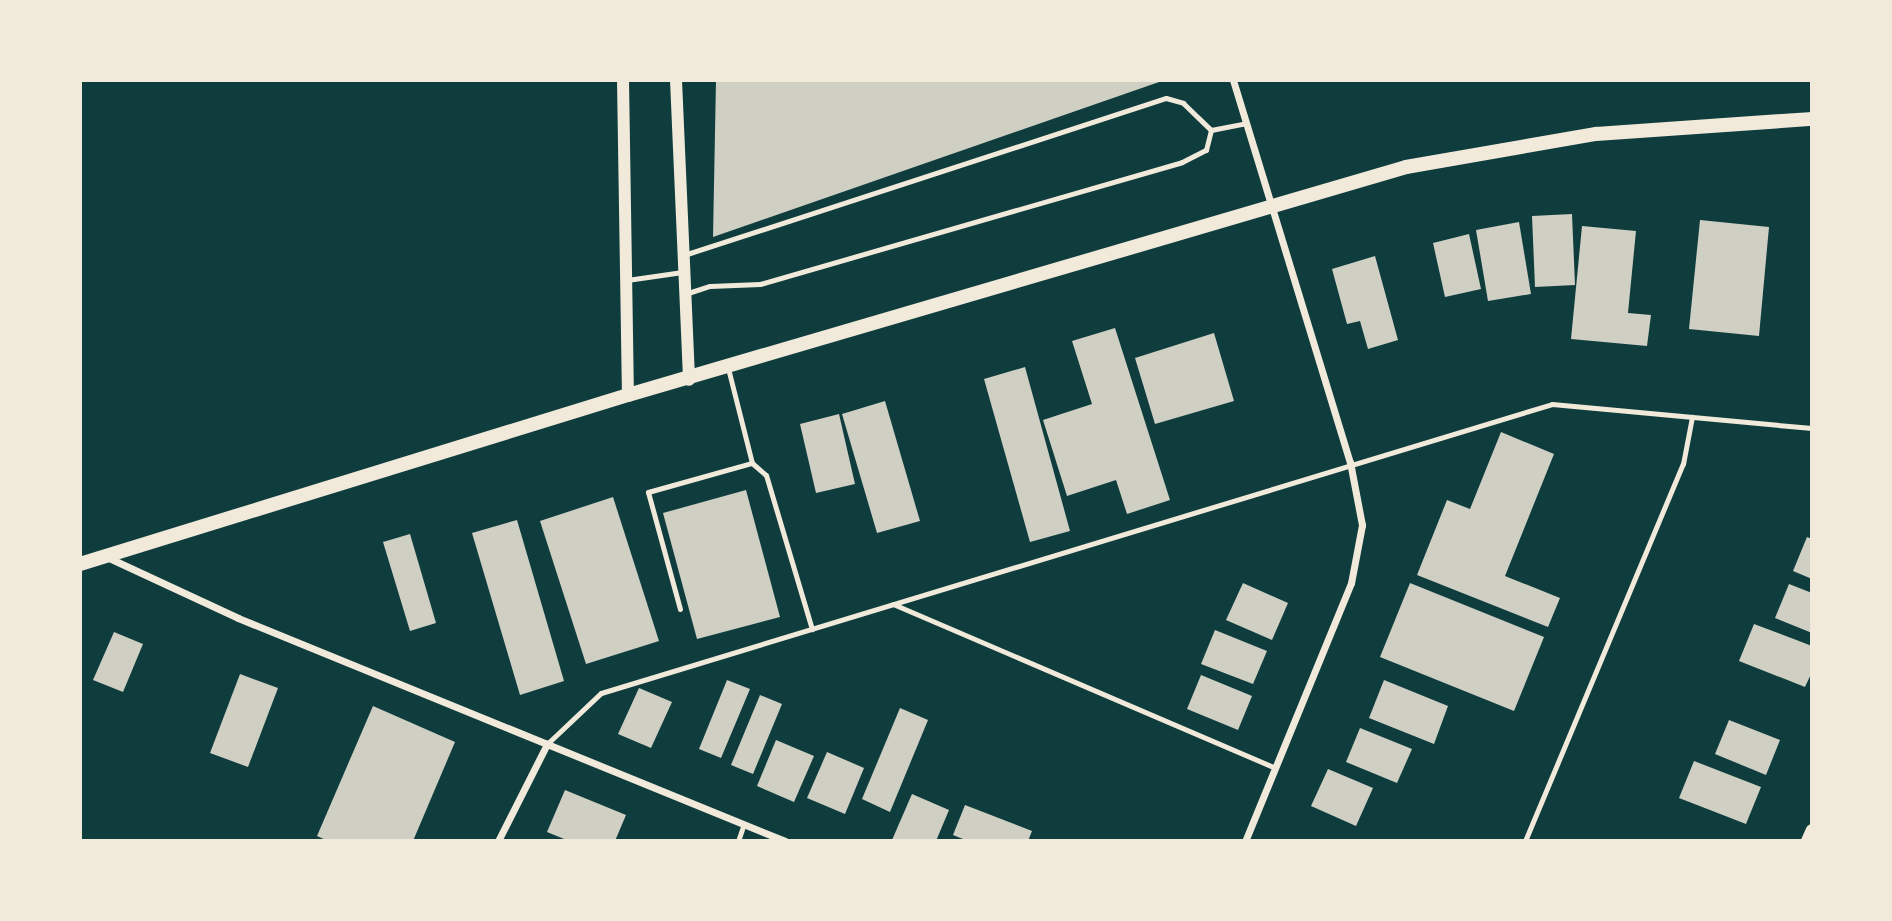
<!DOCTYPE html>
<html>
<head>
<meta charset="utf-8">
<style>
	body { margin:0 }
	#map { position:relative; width:1892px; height:921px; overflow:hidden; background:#0f3d3e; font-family:Signika,sans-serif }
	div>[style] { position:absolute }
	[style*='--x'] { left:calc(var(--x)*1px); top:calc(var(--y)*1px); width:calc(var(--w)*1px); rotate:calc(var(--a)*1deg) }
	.building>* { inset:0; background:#cfcfc3 }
	.service>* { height:5px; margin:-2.5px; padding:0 2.5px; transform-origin:2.5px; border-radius:2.5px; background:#f1e9da }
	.minor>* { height:7px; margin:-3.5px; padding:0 3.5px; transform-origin:3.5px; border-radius:3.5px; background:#f1e9da }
	.tertiary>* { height:12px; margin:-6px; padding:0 6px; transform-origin:6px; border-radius:6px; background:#f1e9da }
	.secondary>* { height:14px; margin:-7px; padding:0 7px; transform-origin:7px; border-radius:7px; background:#f1e9da }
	span { translate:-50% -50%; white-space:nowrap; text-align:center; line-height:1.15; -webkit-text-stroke:5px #f1e9da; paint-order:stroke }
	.frame { position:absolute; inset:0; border:82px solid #f1e9da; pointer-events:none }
</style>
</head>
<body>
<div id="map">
	<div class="building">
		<i style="clip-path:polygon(716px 80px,1161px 80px,1162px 81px,713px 237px)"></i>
		<i style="clip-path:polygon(1572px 214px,1575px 285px,1535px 287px,1532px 216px)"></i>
		<i style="clip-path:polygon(1700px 220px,1769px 227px,1759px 336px,1689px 329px)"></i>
		<i style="clip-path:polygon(1519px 222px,1531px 294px,1488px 301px,1476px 230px)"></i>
		<i style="clip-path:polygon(1582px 226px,1636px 231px,1628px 313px,1651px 315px,1647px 346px,1571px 339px)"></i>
		<i style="clip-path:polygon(1469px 234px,1481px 289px,1445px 297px,1433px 243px)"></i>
		<i style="clip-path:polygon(1375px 256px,1398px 340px,1368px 349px,1360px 321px,1347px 324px,1332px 269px)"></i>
		<i style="clip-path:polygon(1115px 328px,1170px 500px,1127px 514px,1116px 480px,1067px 496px,1043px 420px,1092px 404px,1072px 341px)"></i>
		<i style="clip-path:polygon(1214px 333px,1234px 401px,1155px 424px,1135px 358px)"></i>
		<i style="clip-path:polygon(1025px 367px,1070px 531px,1030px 542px,984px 379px)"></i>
		<i style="clip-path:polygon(885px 401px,920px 521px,877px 533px,842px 414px)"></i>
		<i style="clip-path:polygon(839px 414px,855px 484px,816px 493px,800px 424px)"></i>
		<i style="clip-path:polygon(1501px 432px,1554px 454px,1505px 576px,1560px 598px,1548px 627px,1417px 575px,1447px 500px,1470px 509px)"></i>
		<i style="clip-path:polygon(746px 490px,780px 617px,697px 639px,663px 513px)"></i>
		<i style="clip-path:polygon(613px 497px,659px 641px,586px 664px,540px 521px)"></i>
		<i style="clip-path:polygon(517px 520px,564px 681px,520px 695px,472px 533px)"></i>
		<i style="clip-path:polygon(410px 534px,436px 623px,410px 631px,383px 542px)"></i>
		<i style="clip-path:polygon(1807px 537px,1812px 539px,1812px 579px,1793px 571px)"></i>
		<i style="clip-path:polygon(1243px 583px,1288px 603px,1272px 640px,1226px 620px)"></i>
		<i style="clip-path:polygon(1410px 583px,1544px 637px,1514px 711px,1380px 657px)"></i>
		<i style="clip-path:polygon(1789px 584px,1812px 593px,1812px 633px,1775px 618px)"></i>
		<i style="clip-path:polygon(1754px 624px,1812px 646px,1812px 672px,1805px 687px,1739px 661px)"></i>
		<i style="clip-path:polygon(1215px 630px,1267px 651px,1253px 684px,1201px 664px)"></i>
		<i style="clip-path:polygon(114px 632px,143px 644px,123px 692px,93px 680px)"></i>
		<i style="clip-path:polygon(240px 674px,278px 688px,248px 767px,210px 753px)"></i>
		<i style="clip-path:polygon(1201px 675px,1252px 696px,1238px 730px,1187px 709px)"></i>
		<i style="clip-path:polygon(727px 680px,750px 689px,721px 758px,699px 749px)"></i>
		<i style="clip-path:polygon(1384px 680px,1448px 706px,1434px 744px,1369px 718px)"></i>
		<i style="clip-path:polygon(639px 688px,672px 702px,651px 748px,618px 734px)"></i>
		<i style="clip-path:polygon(760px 695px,782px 704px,753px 774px,731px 765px)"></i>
		<i style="clip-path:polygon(373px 706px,455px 742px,413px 841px,328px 841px,317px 836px)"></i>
		<i style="clip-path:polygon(900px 708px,928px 720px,890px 812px,862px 799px)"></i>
		<i style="clip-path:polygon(1729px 720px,1780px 740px,1766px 775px,1715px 754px)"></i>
		<i style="clip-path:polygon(1360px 728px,1412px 749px,1397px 783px,1346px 762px)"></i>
		<i style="clip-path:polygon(776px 740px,814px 756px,794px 802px,757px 786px)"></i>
		<i style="clip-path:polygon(827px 752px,864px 768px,845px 814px,807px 798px)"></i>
		<i style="clip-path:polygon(1694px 761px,1761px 787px,1746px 824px,1679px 798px)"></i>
		<i style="clip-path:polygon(1328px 769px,1373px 788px,1356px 826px,1311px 806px)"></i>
		<i style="clip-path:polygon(565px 790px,626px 815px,615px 841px,569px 841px,547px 832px)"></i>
		<i style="clip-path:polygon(912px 794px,949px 810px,936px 841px,892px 840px)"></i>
		<i style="clip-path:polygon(965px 805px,1032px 831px,1028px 841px,968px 841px,953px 835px)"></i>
	</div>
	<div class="service">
		<i style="--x:1211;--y:130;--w:36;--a:-11"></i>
		<i style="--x:684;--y:255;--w:507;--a:-18.04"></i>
		<i style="--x:1166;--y:98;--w:18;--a:16"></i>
		<i style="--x:1183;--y:103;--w:39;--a:44"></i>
		<i style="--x:627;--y:280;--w:56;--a:-8.3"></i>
		<i style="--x:685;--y:294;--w:26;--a:-18"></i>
		<i style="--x:710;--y:286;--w:50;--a:-2.3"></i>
		<i style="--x:760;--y:284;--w:439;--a:-16.1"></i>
		<i style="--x:1182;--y:162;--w:27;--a:-27"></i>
		<i style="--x:1206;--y:150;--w:21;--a:-76"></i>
		<i style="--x:752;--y:463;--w:18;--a:41"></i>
		<i style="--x:766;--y:475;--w:161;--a:73.4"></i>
		<i style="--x:893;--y:604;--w:416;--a:23.2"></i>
		<i style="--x:680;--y:609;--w:121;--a:-105.3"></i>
		<i style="--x:648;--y:492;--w:108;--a:-15.6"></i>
		<i style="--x:752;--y:463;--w:98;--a:-104.2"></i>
		<i style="--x:547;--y:744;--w:74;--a:-43.4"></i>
		<i style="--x:601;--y:693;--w:994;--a:-16.9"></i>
		<i style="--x:1552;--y:404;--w:261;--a:5.3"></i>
		<i style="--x:738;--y:841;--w:18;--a:-71"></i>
		<i style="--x:1525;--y:841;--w:409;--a:-67.3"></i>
		<i style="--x:1683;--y:464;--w:48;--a:-79.2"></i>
	</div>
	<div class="minor">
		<i style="--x:1233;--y:80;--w:400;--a:73"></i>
		<i style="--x:1350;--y:462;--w:64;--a:79.2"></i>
		<i style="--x:1362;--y:525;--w:59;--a:100.7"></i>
		<i style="--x:1351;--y:583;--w:279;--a:112.3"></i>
		<i style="--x:109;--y:558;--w:142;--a:24.9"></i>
		<i style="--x:238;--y:618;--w:591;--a:22.18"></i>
		<i style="--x:498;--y:841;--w:109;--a:-63.2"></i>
	</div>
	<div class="tertiary">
		<i style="--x:623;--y:80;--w:315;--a:89.1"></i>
		<i style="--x:676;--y:80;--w:300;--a:87.5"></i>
		<i style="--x:1807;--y:841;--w:12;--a:-66"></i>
	</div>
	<div class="secondary">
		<i style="--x:80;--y:564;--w:573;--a:-17.14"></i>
		<i style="--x:628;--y:395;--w:811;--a:-16.33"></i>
		<i style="--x:1406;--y:167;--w:193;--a:-9.9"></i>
		<i style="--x:1596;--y:134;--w:217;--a:-4"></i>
	</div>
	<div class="frame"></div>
</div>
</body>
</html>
